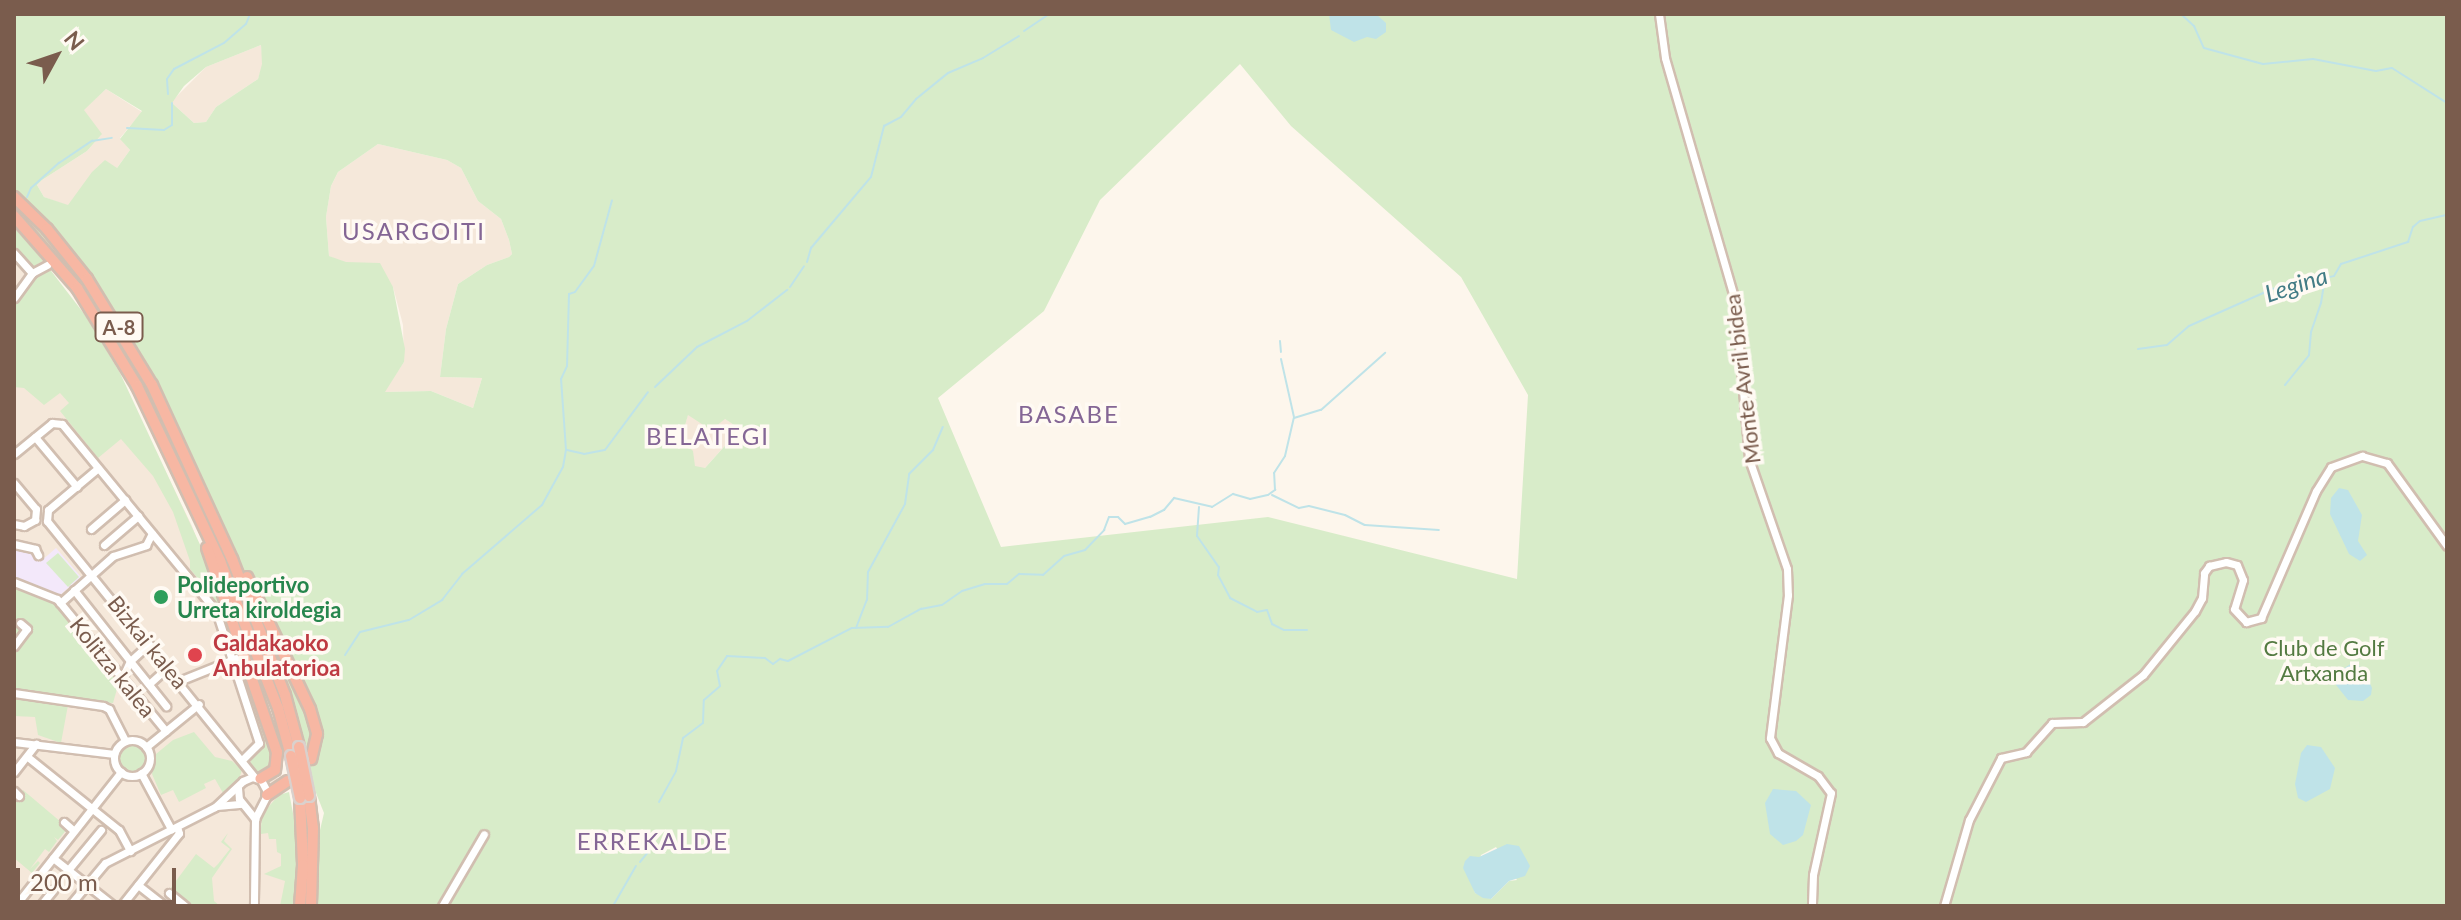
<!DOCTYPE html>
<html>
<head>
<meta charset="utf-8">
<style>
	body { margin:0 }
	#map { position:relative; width:2461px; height:920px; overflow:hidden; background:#fdf6ec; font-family:Lato,sans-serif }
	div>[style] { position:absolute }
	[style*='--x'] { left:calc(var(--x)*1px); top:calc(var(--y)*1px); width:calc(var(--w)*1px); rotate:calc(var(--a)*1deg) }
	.residential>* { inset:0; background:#f5e8da }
	.education>* { inset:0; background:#f3e8fa }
	.green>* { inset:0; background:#d8ecc9 }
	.round { border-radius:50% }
	.water>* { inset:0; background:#bfe3e8 }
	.stream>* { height:2px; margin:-1px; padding:0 1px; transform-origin:1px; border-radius:1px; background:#bfe3e8 }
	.roads { filter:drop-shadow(2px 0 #d1beb0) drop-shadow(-2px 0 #d1beb0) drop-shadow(0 2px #d1beb0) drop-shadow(0 -2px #d1beb0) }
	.minor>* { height:7px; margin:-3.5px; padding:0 3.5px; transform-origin:3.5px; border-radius:3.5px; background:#fff }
	.minor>.ring { margin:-3.5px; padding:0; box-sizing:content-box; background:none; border:7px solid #fff; border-radius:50% }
	.highway>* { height:10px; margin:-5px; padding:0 5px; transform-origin:5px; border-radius:5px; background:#f7b7a3 }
	.bridges { filter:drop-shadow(2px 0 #dad1cd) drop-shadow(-2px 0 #dad1cd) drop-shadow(0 2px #dad1cd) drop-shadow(0 -2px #dad1cd) }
	.highway-bridge>* { height:10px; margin:-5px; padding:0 5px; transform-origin:5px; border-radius:5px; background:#f7b7a3 }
	.dots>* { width:22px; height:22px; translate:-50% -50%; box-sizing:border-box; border:4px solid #fffaf3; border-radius:50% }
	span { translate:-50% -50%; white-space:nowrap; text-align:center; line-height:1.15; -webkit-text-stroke:7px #fffaf3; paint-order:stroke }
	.shield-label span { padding:2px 6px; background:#fffaf3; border:2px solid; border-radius:6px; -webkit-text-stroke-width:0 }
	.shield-label { font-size:20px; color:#7a5c4d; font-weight:700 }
	.street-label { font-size:22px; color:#7a5c4d }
	.leisure-label { font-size:22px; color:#27864d; font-weight:700 }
	.left { translate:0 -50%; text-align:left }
	.health-label { font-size:22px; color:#be3a42; font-weight:700 }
	.park-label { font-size:22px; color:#537a41 }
	.neighbourhood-label { font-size:24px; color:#846695; letter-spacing:2px }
	.water-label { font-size:24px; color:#437c86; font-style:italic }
	.frame { position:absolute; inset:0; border:16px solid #7a5c4d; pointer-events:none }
	.north { position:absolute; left:16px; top:16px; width:80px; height:80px; -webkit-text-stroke:6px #fffaf3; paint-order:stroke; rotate:50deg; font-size:22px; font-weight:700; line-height:32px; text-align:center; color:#7a5c4d }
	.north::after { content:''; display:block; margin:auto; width:28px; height:36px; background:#7a5c4d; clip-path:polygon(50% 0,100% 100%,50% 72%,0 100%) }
	.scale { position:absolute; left:16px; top:868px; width:160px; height:36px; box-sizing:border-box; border:4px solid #7a5c4d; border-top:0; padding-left:10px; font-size:24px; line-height:28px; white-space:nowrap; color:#7a5c4d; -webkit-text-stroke:6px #fffaf3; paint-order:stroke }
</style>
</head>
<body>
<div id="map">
	<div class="residential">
		<i style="clip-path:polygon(261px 45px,263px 64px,258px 79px,216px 107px,206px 122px,194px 123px,171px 102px,206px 67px)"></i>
		<i style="clip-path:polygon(106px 89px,142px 112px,120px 138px,130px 150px,117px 168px,68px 206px,44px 197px,37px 185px,42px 180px,87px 151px,101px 135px,83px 110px)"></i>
		<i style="clip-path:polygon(378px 144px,447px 160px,461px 168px,478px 201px,501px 219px,509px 240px,512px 254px,509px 257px,487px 265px,458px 284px,446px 329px,440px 377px,482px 378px,473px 408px,431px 391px,384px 392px,404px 362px,403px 325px,393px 287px,329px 256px,326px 217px,331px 186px,338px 172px)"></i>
		<i style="clip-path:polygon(14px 243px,31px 263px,43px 260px,104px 345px,192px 526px,231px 631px,283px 797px,287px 906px,14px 906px)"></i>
		<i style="clip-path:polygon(688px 414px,725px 419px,740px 429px,704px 469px,695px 467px,681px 439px)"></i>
	</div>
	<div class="education">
		<i style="clip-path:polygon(14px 547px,32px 551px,40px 562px,56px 548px,81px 577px,60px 595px,14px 580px)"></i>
	</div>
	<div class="green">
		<i style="clip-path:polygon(evenodd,14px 14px,2447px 14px,2447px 906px,310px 906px,313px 860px,324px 813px,207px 520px,138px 370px,14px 212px,14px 14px,261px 45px,262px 64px,258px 79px,216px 107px,206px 122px,194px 123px,172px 103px,184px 86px,206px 67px,261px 45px,14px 14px,1240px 64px,1291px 126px,1461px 277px,1528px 395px,1517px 579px,1268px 517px,1001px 547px,938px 398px,1044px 311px,1100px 200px,1240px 64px,14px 14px,106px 89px,142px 111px,120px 139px,130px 150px,117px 168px,105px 160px,92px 172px,68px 205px,44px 197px,37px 185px,42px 180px,87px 151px,102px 134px,84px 110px,106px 89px,14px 14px,378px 144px,447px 160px,461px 168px,478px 201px,501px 219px,509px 240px,512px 254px,509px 257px,487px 265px,458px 284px,446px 329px,440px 377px,482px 378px,473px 408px,431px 391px,385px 392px,404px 362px,405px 349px,393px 287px,380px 263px,346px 262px,329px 256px,326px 217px,331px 186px,338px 172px,378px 144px,14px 14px,688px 415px,711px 430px,725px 419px,740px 429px,705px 468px,695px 466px,693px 451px,681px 439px,688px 415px,14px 14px,1496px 847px,1517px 880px,1509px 881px,1491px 899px,1475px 893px,1473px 883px,1481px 855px,1496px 847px)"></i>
		<i style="clip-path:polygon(14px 228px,30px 244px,43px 261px,31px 268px,14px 251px)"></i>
		<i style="clip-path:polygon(48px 267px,85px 315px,120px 373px,203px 551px,229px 634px,241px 656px,234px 658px,210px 603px,210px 593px,190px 569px,190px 561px,173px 512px,153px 476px,121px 439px,98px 458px,60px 411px,69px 403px,60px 393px,44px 405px,24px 388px,14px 387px,14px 306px,20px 294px)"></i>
		<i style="clip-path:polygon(58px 553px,79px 577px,68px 587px,46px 563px)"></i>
		<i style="clip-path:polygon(14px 587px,64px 607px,119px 682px,113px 703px,14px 694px)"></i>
		<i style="clip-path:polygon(242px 660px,272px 748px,271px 767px,257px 774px,251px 767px,250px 754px,268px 742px,260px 745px,233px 664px)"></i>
		<i style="clip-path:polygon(14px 698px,68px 705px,61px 743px,38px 735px,35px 717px,14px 716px)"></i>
		<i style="clip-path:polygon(194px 732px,215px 757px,232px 761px,242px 770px,239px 779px,223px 793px,215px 779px,204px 784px,206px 788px,179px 802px,173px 790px,161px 795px,152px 774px,156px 754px,173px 740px)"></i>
		<i class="round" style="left:117px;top:743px;width:30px;height:30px"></i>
		<i style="clip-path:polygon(23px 790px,68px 828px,58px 840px,54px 837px,57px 841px,49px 852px,45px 849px,30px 869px,38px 861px,40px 863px,32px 873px,14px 858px,14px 803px)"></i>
		<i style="clip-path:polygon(289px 792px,298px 840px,295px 906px,280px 906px,285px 881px,264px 874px,281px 866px,281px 854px,277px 852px,276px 839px,269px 839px,268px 833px,261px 834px,261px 828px,262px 814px,279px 795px)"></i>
		<i style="clip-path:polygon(228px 833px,224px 841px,232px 849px,212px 878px,214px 901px,220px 906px,192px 906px,170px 889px,196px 854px,214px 868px,218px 864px,230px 849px,221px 842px)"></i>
	</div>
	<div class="water">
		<i style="clip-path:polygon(1329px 14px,1376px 14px,1386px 23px,1386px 32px,1376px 39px,1367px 37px,1354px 42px,1331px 30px)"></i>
		<i style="clip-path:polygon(2339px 488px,2348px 490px,2362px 515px,2358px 541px,2367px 555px,2360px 561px,2349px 554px,2330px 514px,2331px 498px)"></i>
		<i style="clip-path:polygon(2352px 663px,2363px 668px,2372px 688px,2371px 695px,2363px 701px,2348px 700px,2336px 685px,2337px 673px)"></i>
		<i style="clip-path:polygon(2307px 745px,2321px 747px,2335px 768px,2330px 789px,2306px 802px,2298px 798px,2295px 784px,2301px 753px)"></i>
		<i style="clip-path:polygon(1773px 789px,1796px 791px,1811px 805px,1803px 835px,1796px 841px,1783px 845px,1770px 834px,1765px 803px)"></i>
		<i style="clip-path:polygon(1507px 844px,1519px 846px,1530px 866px,1525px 876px,1509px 881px,1491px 899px,1483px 898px,1475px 893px,1463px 868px,1465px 861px,1470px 856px,1479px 857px)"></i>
	</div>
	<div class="stream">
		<i style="--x:2181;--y:14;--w:18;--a:43"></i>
		<i style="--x:2194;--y:26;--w:24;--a:66"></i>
		<i style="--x:2204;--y:48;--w:61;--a:15.2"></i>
		<i style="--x:2263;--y:64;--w:50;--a:-5.7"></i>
		<i style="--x:2313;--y:59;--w:64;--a:10.8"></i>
		<i style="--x:2376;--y:71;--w:16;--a:-11"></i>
		<i style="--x:2392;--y:68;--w:65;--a:32.5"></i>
		<i style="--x:1024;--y:31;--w:30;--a:-34"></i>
		<i style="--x:168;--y:94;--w:15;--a:-94"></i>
		<i style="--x:167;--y:79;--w:12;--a:-55"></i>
		<i style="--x:174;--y:69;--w:56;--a:-27.5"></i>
		<i style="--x:224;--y:43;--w:29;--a:-41"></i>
		<i style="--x:246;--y:24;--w:11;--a:-68"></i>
		<i style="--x:127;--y:128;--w:37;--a:3"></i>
		<i style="--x:164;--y:130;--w:9;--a:-32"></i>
		<i style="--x:172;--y:125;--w:22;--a:-90"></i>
		<i style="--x:27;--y:197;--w:10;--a:-66"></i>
		<i style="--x:31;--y:188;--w:38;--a:-42"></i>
		<i style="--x:59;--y:163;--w:40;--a:-34"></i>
		<i style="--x:92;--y:141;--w:20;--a:-9"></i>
		<i style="--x:14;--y:230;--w:1;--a:-90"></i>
		<i style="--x:807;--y:262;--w:15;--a:-74"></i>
		<i style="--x:811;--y:248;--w:93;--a:-49.8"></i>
		<i style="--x:871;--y:177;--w:53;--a:-75.7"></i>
		<i style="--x:884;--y:126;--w:19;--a:-28"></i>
		<i style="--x:901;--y:117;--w:23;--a:-50"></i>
		<i style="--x:916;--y:99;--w:41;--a:-39.1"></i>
		<i style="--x:948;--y:73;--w:38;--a:-23"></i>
		<i style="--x:983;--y:58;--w:42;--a:-31.4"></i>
		<i style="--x:790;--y:287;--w:25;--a:-56"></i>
		<i style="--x:1280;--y:341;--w:11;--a:85"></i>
		<i style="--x:2138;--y:349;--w:29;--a:-8"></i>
		<i style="--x:2167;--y:345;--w:29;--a:-41"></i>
		<i style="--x:2189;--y:326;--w:91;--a:-24"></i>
		<i style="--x:2272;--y:289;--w:63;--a:-11.8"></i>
		<i style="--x:2334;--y:276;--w:14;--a:-60"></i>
		<i style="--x:2341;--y:264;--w:71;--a:-18.2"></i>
		<i style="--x:2408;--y:242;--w:16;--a:-72"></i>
		<i style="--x:2413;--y:227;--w:9;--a:-41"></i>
		<i style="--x:2420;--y:221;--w:28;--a:-13"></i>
		<i style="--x:1281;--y:359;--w:59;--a:77.4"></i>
		<i style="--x:2285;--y:385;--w:38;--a:-51"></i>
		<i style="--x:2309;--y:355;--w:23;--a:-85"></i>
		<i style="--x:2311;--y:332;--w:31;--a:-71"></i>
		<i style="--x:2321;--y:303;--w:25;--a:-81"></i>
		<i style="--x:655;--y:387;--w:58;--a:-43.6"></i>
		<i style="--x:697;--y:347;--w:56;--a:-27.5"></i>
		<i style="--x:747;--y:321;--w:51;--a:-37.8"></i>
		<i style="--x:567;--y:450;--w:17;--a:13"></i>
		<i style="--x:584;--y:454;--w:21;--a:-11"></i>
		<i style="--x:605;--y:450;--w:72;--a:-53.4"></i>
		<i style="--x:1272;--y:495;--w:30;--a:26"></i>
		<i style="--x:1299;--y:508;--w:10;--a:-11"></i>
		<i style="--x:1309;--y:506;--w:37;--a:14"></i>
		<i style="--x:1345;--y:515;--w:22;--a:27"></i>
		<i style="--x:1365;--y:525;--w:74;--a:3.9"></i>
		<i style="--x:1199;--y:507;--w:29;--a:94"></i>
		<i style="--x:1197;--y:536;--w:38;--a:55"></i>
		<i style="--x:1219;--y:567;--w:8;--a:97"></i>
		<i style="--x:1218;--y:575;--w:26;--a:62"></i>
		<i style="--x:1230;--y:598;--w:30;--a:27"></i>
		<i style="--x:1257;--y:612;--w:10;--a:-11"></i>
		<i style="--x:1267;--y:610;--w:15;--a:70"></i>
		<i style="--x:1272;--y:624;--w:13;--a:27"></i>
		<i style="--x:1284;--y:630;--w:23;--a:0"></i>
		<i style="--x:856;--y:628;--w:30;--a:-69"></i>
		<i style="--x:867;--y:600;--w:28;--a:-88"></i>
		<i style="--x:868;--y:572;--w:77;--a:-61.4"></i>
		<i style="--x:905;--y:504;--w:30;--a:-82"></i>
		<i style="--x:909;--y:474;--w:34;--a:-45"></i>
		<i style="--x:933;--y:450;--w:25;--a:-67"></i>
		<i style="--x:345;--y:655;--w:27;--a:-57"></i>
		<i style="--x:360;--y:632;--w:50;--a:-13.8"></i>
		<i style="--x:409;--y:620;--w:39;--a:-31"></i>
		<i style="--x:442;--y:600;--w:33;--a:-52"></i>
		<i style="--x:462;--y:574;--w:106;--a:-40.8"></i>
		<i style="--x:542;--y:505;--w:43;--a:-61.1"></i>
		<i style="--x:563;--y:467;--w:17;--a:-80"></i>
		<i style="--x:566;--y:450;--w:71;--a:-94"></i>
		<i style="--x:561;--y:379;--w:14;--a:-65"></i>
		<i style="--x:567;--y:366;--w:72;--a:-88.4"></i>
		<i style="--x:569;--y:294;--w:6;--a:-18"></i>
		<i style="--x:575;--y:292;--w:32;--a:-54"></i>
		<i style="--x:594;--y:266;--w:68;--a:-74.7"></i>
		<i style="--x:659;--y:802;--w:35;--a:-61"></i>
		<i style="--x:676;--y:771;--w:34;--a:-78"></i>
		<i style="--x:683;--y:738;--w:25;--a:-37"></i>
		<i style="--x:703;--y:723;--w:23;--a:-88"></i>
		<i style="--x:704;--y:700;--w:21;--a:-41"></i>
		<i style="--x:720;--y:686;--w:15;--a:-101"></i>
		<i style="--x:717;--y:671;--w:18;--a:-56"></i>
		<i style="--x:727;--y:656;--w:38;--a:3"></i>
		<i style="--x:765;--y:658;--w:10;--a:37"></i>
		<i style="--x:773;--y:664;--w:9;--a:-36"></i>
		<i style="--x:780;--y:659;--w:8;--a:14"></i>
		<i style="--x:788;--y:661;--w:72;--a:-27.3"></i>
		<i style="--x:852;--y:628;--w:36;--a:-2"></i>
		<i style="--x:888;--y:627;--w:38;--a:-29"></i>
		<i style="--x:921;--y:609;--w:21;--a:-11"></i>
		<i style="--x:942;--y:605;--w:24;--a:-35"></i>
		<i style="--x:962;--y:591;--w:24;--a:-17"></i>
		<i style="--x:985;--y:584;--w:22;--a:0"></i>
		<i style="--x:1007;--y:584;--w:16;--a:-40"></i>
		<i style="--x:1019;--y:574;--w:24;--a:2"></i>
		<i style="--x:1043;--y:575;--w:28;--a:-42"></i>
		<i style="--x:1064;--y:556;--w:22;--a:-16"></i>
		<i style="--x:1085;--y:550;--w:28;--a:-46"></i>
		<i style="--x:1104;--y:530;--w:14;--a:-69"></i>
		<i style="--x:1109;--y:517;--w:9;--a:0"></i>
		<i style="--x:1118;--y:517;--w:10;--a:45"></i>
		<i style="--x:1125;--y:524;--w:26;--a:-16"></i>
		<i style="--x:1150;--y:517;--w:16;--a:-27"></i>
		<i style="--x:1164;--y:510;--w:16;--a:-50"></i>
		<i style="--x:1174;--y:498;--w:39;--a:13"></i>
		<i style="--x:1212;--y:507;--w:25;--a:-32"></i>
		<i style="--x:1233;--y:494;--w:18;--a:16"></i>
		<i style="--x:1250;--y:499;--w:18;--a:-13"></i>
		<i style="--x:1268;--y:495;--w:9;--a:-36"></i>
		<i style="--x:1275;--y:490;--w:17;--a:-93"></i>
		<i style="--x:1274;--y:473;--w:20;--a:-57"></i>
		<i style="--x:1285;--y:456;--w:39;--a:-77"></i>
		<i style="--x:1294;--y:418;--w:28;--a:-17"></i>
		<i style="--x:1321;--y:410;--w:86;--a:-41.7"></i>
		<i style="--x:640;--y:862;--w:14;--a:-51"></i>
		<i style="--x:649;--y:851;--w:11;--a:-80"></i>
		<i style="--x:613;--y:906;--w:46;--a:-60.1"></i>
	</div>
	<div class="roads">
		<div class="minor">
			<i style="--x:1659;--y:14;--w:44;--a:82.2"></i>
			<i style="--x:1665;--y:58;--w:253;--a:73.9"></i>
			<i style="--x:1735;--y:301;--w:159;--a:84.9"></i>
			<i style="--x:1749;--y:459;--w:116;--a:70.9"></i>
			<i style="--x:1787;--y:569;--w:26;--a:88"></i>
			<i style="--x:1788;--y:595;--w:144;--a:97.2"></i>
			<i style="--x:1770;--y:738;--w:17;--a:62"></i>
			<i style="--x:1778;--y:753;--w:46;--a:29.9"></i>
			<i style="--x:1818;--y:776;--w:21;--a:53"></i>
			<i style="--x:1831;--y:793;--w:84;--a:102.4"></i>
			<i style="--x:1813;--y:875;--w:31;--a:92"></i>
			<i style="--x:14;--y:253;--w:27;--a:48"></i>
			<i style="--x:14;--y:298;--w:31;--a:-54"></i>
			<i style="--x:32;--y:273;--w:17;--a:-28"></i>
			<i style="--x:35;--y:437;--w:65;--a:50"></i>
			<i style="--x:14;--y:454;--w:49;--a:-39.2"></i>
			<i style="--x:52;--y:423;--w:10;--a:6"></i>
			<i style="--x:62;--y:424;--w:242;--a:50.5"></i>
			<i style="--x:216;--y:611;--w:139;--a:72"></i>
			<i style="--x:259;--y:743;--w:23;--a:135"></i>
			<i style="--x:14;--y:483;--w:34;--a:50"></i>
			<i style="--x:36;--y:509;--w:11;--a:95"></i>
			<i style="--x:48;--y:510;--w:11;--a:95"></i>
			<i style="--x:47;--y:521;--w:329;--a:51"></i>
			<i style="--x:48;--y:510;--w:65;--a:-40"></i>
			<i style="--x:14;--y:524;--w:10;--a:11"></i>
			<i style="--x:24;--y:526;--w:13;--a:-29"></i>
			<i style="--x:91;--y:529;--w:45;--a:-40.5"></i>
			<i style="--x:14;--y:544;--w:22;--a:13"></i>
			<i style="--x:35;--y:549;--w:7;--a:63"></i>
			<i style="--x:104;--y:545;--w:45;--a:-40.5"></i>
			<i style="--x:14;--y:582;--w:46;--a:21.6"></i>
			<i style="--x:57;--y:599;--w:171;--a:50.5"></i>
			<i style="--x:74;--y:590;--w:90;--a:51.7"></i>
			<i style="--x:130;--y:661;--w:19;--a:115"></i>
			<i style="--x:60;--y:603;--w:71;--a:-41.6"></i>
			<i style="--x:113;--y:556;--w:35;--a:-18"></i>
			<i style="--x:146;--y:545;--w:13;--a:-63"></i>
			<i style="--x:149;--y:644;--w:25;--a:138"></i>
			<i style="--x:130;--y:661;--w:58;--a:51.3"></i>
			<i style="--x:14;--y:646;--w:21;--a:-53"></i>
			<i style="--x:27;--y:629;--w:9;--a:-139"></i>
			<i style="--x:179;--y:681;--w:61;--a:-22"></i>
			<i style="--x:149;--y:684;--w:25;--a:-42"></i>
			<i style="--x:14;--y:693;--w:90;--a:8.3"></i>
			<i style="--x:103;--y:706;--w:7;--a:27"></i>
			<i style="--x:109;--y:709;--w:36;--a:63"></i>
			<i class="ring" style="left:114px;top:740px;width:29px;height:29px"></i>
			<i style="--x:14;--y:742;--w:101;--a:6.8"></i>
			<i style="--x:146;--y:747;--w:68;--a:-39.1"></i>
			<i style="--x:29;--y:758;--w:115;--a:38.7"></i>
			<i style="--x:119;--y:830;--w:24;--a:62"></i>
			<i style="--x:14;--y:772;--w:36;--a:-52"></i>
			<i style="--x:141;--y:773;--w:64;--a:61.8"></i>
			<i style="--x:238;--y:788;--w:11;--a:85"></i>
			<i style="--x:239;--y:799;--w:26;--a:51"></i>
			<i style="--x:14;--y:791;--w:7;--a:45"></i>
			<i style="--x:217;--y:806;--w:25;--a:-5"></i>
			<i style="--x:64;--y:822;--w:13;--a:42"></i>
			<i style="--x:53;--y:858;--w:78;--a:38.2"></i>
			<i style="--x:68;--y:870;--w:52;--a:-50.5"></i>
			<i style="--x:138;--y:885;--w:34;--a:38"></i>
			<i style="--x:169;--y:893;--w:21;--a:39"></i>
			<i style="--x:15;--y:906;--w:171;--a:-51.7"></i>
			<i style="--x:40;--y:906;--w:21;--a:-51"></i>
			<i style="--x:69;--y:906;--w:56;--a:-50.1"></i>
			<i style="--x:105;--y:863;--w:123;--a:-27"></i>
			<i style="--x:215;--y:807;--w:38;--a:-43"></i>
			<i style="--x:243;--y:781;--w:10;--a:-24"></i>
			<i style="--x:252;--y:777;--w:9;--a:18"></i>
			<i style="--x:261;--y:780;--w:15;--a:62"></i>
			<i style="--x:268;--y:793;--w:29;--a:117"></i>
			<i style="--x:255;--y:819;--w:87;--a:90.7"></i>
			<i style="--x:121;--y:906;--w:93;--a:-51.5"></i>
			<i style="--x:179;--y:833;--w:6;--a:-108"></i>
			<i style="--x:442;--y:906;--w:83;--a:-59.7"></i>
			<i style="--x:1944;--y:906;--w:90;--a:-73.8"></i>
			<i style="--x:1969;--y:820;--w:70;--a:-62.7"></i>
			<i style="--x:2001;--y:758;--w:26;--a:-13"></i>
			<i style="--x:2026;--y:752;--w:39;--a:-48"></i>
			<i style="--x:2052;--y:723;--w:31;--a:-2"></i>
			<i style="--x:2083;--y:722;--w:76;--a:-38.1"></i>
			<i style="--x:2143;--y:675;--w:82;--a:-50.9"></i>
			<i style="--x:2195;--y:611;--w:15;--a:-62"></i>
			<i style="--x:2202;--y:598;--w:25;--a:-85"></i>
			<i style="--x:2204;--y:573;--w:9;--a:-54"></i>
			<i style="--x:2209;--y:566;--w:17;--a:-13"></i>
			<i style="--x:2226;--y:562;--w:11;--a:15"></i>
			<i style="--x:2237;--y:565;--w:16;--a:68"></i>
			<i style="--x:2243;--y:580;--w:30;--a:107"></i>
			<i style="--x:2234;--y:609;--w:18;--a:47"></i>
			<i style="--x:2246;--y:622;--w:16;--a:-15"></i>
			<i style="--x:2261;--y:618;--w:138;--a:-66.6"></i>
			<i style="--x:2316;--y:491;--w:28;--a:-58"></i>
			<i style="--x:2331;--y:467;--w:33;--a:-20"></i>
			<i style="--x:2362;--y:456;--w:26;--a:16"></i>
			<i style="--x:2387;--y:463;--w:102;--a:54.1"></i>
		</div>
		<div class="highway">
			<i style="--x:14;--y:197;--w:46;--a:44.1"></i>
			<i style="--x:47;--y:229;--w:64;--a:51.3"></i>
			<i style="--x:87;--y:279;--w:124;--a:58.5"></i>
			<i style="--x:152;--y:385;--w:192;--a:65.3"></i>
			<i style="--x:232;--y:559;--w:146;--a:68.7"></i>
			<i style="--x:285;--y:695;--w:54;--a:74.9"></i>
			<i style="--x:14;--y:216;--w:96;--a:48.8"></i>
			<i style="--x:77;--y:288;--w:115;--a:58.5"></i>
			<i style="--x:137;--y:386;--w:194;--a:64.6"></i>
			<i style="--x:220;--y:561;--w:158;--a:68.5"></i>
			<i style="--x:278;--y:708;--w:50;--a:74.8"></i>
			<i style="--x:207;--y:548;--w:216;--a:71.1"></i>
			<i style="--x:277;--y:752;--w:18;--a:96"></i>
			<i style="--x:275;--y:770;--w:17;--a:149"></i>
			<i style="--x:247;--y:577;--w:146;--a:64.5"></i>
			<i style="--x:310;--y:709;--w:26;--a:74"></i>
			<i style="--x:317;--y:734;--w:26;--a:103"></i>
			<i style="--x:267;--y:795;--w:25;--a:-34"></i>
			<i style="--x:309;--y:796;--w:32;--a:83"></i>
			<i style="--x:313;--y:828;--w:78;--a:91.5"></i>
			<i style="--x:300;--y:798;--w:67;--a:87.4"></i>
			<i style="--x:303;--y:865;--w:41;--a:94.2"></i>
		</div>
	</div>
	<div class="bridges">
		<div class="highway-bridge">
			<i style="--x:299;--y:747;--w:50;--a:78.5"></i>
			<i style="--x:291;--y:756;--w:43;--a:77.9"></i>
		</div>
	</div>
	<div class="dots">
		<i style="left:161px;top:597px;background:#2e9e5b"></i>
		<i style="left:195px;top:655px;background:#e0444e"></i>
	</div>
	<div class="shield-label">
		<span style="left:119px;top:327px">A-8</span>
	</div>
	<div class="street-label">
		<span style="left:1742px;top:379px;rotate:-97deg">Monte Avril bidea</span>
		<span style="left:148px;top:642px;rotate:51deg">Bizkai kalea</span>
		<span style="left:113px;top:667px;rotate:51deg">Kolitza kalea</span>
	</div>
	<div class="leisure-label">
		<span class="left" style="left:177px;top:597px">Polideportivo<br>Urreta kiroldegia</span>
	</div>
	<div class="health-label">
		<span class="left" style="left:213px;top:655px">Galdakaoko<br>Anbulatorioa</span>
	</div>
	<div class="park-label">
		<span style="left:2324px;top:660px">Club de Golf<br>Artxanda</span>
	</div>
	<div class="neighbourhood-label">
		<span style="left:414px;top:231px">USARGOITI</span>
		<span style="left:1069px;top:414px">BASABE</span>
		<span style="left:708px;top:436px">BELATEGI</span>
		<span style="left:653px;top:841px">ERREKALDE</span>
	</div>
	<div class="water-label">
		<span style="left:2296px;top:284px;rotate:-18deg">Legina</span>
	</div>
	<div class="frame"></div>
	<div class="north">N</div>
	<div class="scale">200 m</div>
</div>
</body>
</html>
